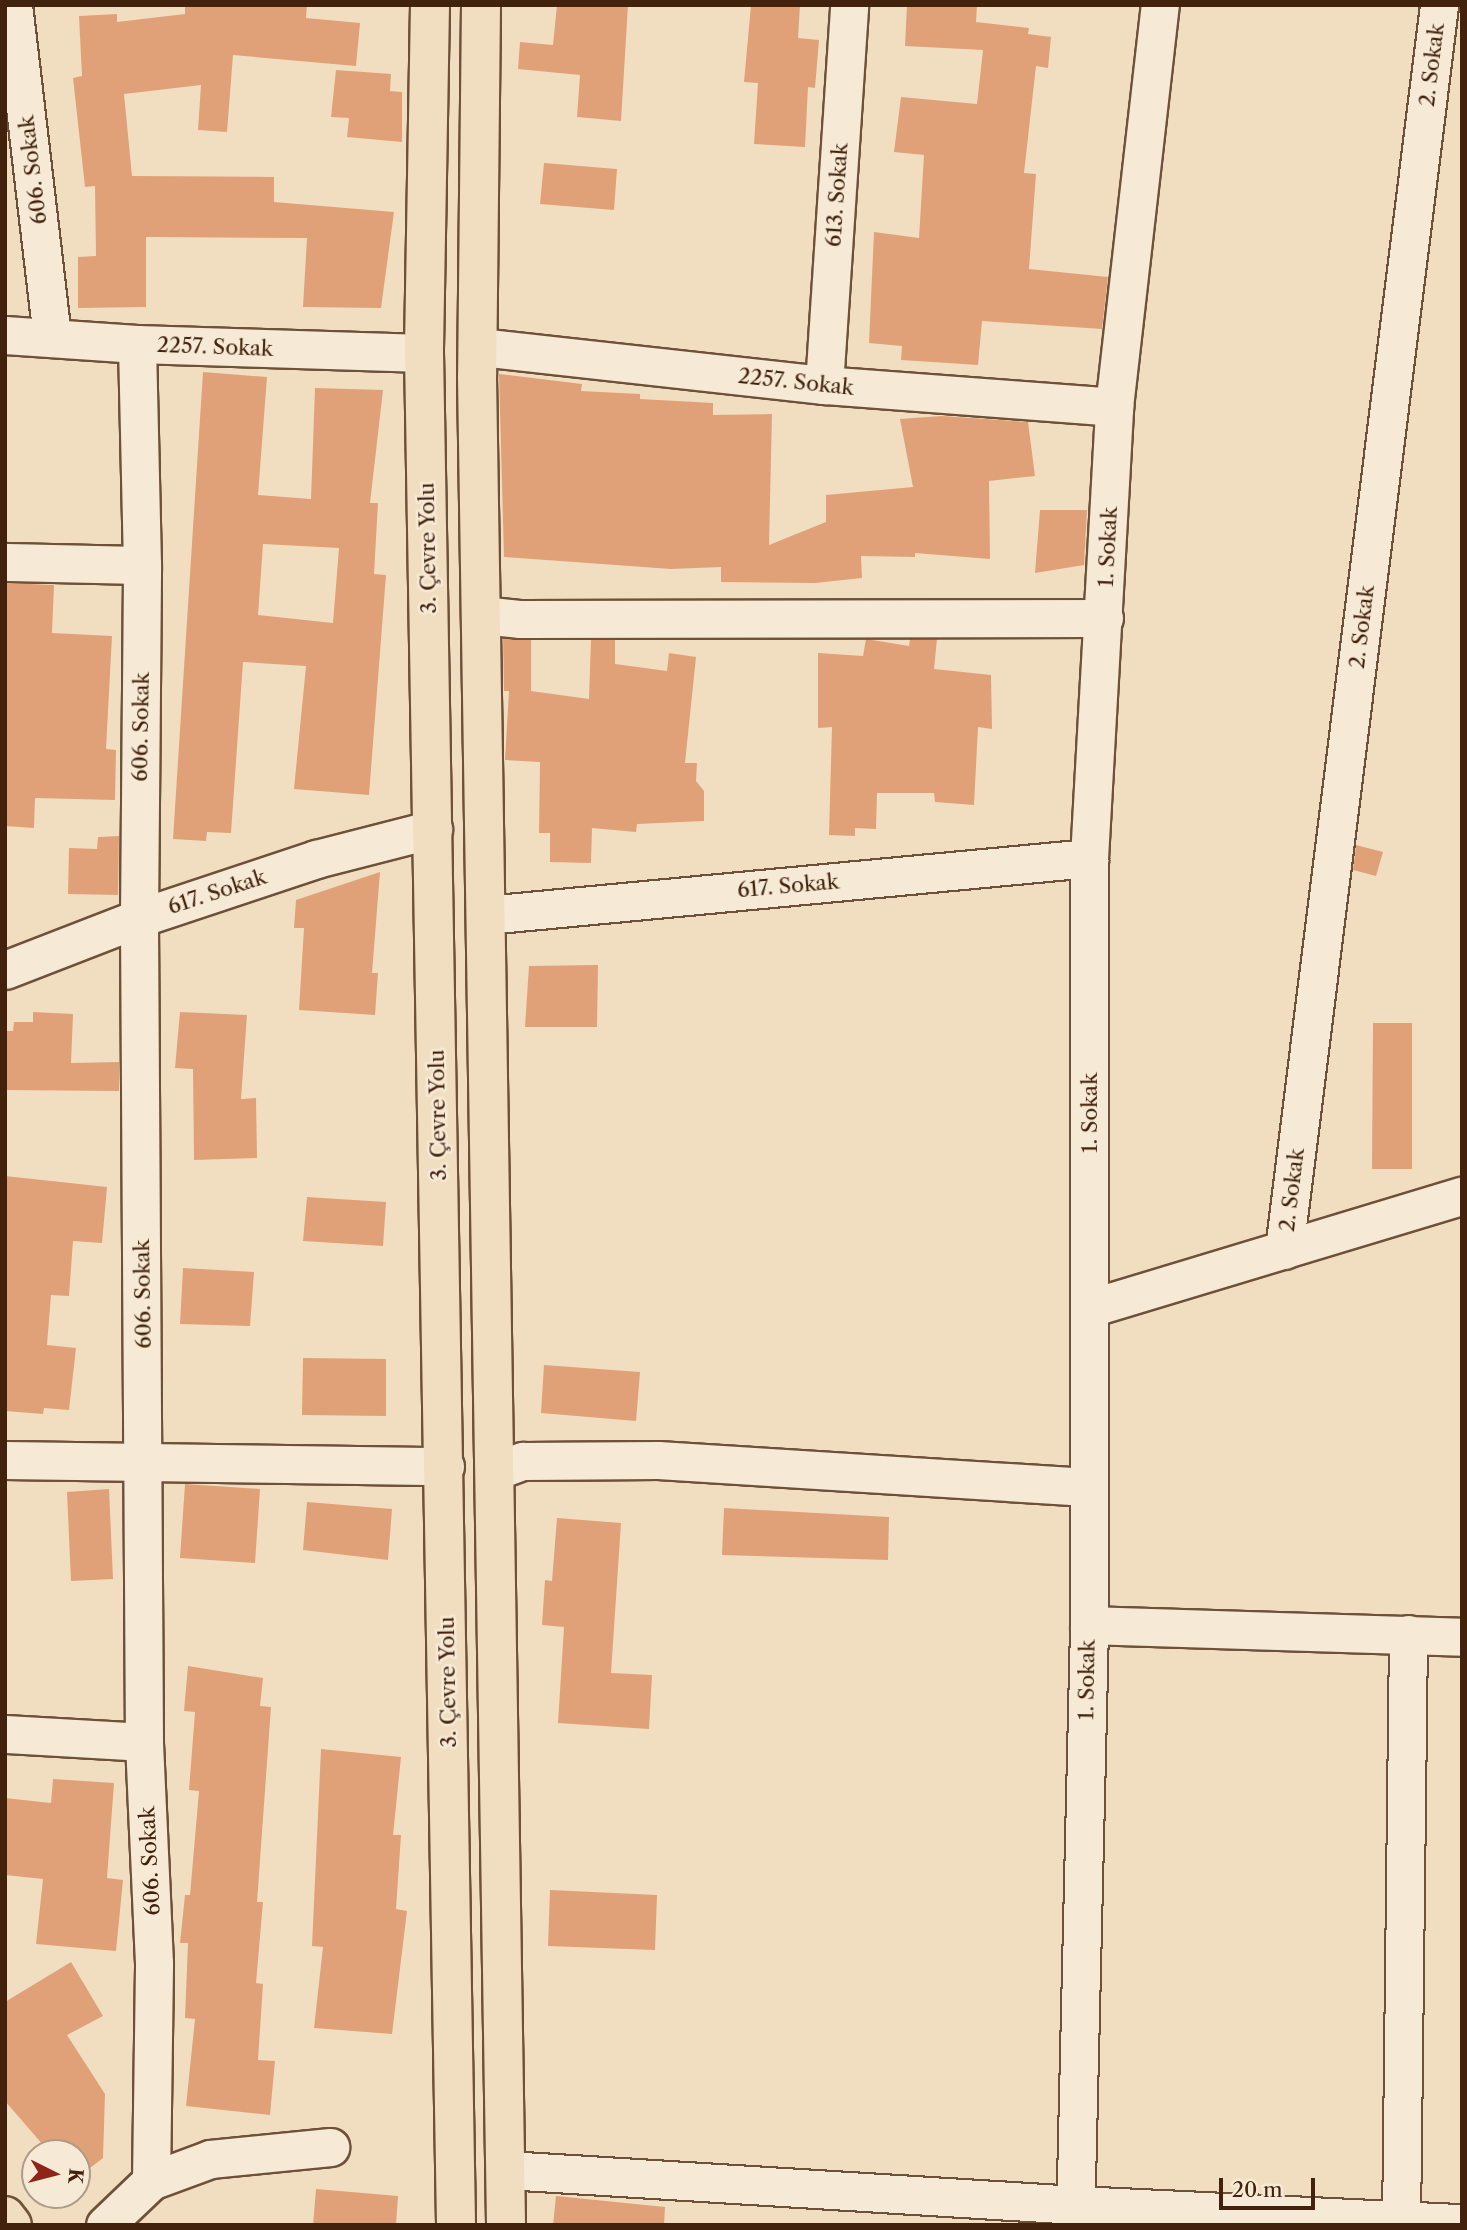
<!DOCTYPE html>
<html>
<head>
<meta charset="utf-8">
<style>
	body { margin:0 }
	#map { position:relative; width:1467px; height:2230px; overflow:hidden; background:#f1dec1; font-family:"Libre Caslon Text",serif }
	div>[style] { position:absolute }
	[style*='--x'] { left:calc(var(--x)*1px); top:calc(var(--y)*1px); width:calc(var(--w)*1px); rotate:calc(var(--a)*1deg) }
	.building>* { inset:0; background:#e0a179 }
	.roads { filter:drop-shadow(2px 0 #6e5139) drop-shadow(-2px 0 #6e5139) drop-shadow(0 2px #6e5139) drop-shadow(0 -2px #6e5139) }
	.minor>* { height:37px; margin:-18.5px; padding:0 18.5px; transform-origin:18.5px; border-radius:18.5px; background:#f6ead7 }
	.major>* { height:38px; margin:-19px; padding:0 19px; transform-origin:19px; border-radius:19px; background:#f1dec1 }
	span { translate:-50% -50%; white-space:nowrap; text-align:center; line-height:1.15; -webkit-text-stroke:5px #f6ead7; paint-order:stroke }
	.street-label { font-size:21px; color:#42220c }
	.frame { position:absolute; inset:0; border:7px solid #42220c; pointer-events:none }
	.north { position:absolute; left:21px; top:2139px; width:70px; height:70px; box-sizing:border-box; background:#f6ead7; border:2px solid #ae9a86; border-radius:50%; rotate:96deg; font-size:19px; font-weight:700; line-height:28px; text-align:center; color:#42220c }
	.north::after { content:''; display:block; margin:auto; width:24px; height:32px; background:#8f2418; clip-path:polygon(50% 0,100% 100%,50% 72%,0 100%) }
	.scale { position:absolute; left:1219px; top:2178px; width:96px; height:32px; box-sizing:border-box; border:4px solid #42220c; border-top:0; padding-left:9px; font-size:21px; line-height:24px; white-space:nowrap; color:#42220c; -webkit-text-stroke:5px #f6ead7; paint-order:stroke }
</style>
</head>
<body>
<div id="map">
	<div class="building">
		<i style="clip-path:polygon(185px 5px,307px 5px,306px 18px,360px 23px,356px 66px,233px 55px,227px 132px,198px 130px,201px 85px,124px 94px,132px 176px,274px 177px,274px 202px,394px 212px,381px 308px,303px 307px,307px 238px,146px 237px,146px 307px,78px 308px,78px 257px,96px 256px,95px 186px,85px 187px,73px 78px,82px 76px,79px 16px,117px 14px,117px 22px,185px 14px)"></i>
		<i style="clip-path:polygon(557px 5px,628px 5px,621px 121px,577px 117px,580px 75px,518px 69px,520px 42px,553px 45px)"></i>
		<i style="clip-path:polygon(751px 5px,800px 5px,798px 38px,819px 40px,815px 88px,808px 87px,805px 147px,754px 144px,758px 83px,744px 82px)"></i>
		<i style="clip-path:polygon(907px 5px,977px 5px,976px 22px,1029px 28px,1028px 34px,1051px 37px,1048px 68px,1036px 66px,1024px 173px,1036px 174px,1029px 269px,1108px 277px,1102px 329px,982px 321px,978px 365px,901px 360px,902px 346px,869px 343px,874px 232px,919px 238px,924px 155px,894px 152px,901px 97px,977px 104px,983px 50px,905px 46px)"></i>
		<i style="clip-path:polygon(336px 70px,391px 74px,390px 91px,402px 92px,402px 142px,347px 137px,349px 118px,331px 117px)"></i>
		<i style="clip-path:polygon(544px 163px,617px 169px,614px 210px,540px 204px)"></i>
		<i style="clip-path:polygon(evenodd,203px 372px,267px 377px,258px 495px,311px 499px,315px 388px,383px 390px,370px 503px,378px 503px,374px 574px,386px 575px,369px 795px,294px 789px,306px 666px,243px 662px,231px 833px,207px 832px,206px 841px,173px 839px,203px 372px,263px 544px,339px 548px,333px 623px,258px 615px,263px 544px)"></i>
		<i style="clip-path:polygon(499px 374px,582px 384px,581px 391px,640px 394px,640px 399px,713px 403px,713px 415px,772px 414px,769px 545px,826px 522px,826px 495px,913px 487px,900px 419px,942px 416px,1028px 422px,1035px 476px,989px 481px,990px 559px,915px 553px,915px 557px,861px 556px,862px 578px,815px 583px,721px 582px,721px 567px,671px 569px,504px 557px)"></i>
		<i style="clip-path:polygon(1040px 510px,1087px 510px,1084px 565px,1035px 573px)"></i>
		<i style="clip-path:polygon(5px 583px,54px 585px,52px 633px,112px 636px,106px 749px,116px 750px,115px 800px,35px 798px,34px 828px,5px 826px)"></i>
		<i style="clip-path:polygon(503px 638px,531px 640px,531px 691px,589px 699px,591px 640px,615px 640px,615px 664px,667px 671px,669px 653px,696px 657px,685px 763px,697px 763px,696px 781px,704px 791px,704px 821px,637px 824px,636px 832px,592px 828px,591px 863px,550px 862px,550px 833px,539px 833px,540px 762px,505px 760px,509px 691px,504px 691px)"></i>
		<i style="clip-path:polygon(866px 639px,909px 646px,910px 639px,937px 639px,934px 669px,991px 675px,992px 729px,978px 727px,974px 805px,935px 802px,934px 793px,877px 793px,876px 829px,855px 828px,855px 836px,829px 835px,832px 727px,818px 728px,818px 653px,863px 656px)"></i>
		<i style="clip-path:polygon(119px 836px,118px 895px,68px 894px,69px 848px,97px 849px,98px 837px)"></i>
		<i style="clip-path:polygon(1356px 845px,1383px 852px,1376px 876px,1353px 870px)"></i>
		<i style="clip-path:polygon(380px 872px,372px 973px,378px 973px,375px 1015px,299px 1010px,304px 928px,294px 928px,296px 900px)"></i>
		<i style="clip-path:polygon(598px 965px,597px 1027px,525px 1027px,529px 966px)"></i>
		<i style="clip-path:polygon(33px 1012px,73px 1014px,71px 1063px,119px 1062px,119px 1091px,5px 1090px,5px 1031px,13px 1031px,14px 1022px,33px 1022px)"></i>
		<i style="clip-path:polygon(180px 1012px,247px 1015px,241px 1099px,256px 1098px,257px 1158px,194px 1160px,193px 1069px,175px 1068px)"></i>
		<i style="clip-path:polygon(1373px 1023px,1412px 1023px,1412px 1169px,1372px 1169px)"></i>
		<i style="clip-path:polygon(5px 1176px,107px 1187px,102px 1243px,73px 1241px,69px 1296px,51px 1295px,47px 1345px,76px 1348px,69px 1410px,44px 1408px,43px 1414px,5px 1411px)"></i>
		<i style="clip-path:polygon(307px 1197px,386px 1202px,383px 1246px,303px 1241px)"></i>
		<i style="clip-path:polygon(183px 1268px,254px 1272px,250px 1326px,180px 1324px)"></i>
		<i style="clip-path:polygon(303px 1358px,386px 1359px,386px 1416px,302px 1415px)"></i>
		<i style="clip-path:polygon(544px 1365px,640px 1372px,636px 1421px,541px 1413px)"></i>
		<i style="clip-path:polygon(185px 1484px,260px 1489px,255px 1563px,180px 1558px)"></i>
		<i style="clip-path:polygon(109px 1489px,113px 1579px,71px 1581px,67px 1492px)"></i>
		<i style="clip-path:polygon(307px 1502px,392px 1509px,388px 1560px,303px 1550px)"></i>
		<i style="clip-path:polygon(724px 1508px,889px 1517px,888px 1560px,722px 1555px)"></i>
		<i style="clip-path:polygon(557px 1518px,621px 1523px,611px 1673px,652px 1675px,649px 1729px,558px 1723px,564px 1627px,542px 1625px,545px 1580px,552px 1581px)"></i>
		<i style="clip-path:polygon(188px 1666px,263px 1678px,260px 1706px,271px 1707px,257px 1902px,263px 1902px,256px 1983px,263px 1984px,258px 2060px,275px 2061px,270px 2115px,186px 2106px,195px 2019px,185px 2018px,188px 1943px,180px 1943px,185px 1895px,190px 1895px,199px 1791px,189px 1790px,195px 1712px,184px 1711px)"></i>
		<i style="clip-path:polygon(321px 1749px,401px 1757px,393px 1835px,401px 1835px,396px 1909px,407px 1911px,392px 2034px,314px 2028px,323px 1947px,312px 1946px)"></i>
		<i style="clip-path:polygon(53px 1779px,114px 1783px,107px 1878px,123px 1880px,116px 1951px,36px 1944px,43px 1879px,5px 1875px,5px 1798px,51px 1803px)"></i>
		<i style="clip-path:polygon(550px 1890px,657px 1895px,655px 1950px,548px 1946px)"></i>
		<i style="clip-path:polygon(71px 1962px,103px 2016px,67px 2035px,105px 2094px,103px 2158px,77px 2178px,77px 2153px,50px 2153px,5px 2101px,5px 2002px)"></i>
		<i style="clip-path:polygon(316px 2189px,398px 2196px,396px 2225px,313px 2225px)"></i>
		<i style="clip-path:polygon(556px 2196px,665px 2207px,664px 2225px,553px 2225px)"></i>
	</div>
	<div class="roads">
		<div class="minor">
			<i style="--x:13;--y:5;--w:332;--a:83.3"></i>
			<i style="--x:5;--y:335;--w:132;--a:3.9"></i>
			<i style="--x:137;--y:344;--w:287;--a:1.8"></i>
			<i style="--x:479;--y:347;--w:347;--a:6.3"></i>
			<i style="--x:824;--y:385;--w:291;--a:4.3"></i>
			<i style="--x:824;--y:385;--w:381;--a:-86.2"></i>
			<i style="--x:5;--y:562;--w:137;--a:1.3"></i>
			<i style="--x:481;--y:615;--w:38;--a:6"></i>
			<i style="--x:519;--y:619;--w:585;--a:-0.1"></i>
			<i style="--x:486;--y:915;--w:606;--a:-5.4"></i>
			<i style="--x:5;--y:970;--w:144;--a:-21.2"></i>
			<i style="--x:139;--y:918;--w:187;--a:-18.4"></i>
			<i style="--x:316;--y:859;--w:121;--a:-14.4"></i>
			<i style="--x:1284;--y:1250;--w:1255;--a:-82.9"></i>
			<i style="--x:1090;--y:1308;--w:388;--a:-16.8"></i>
			<i style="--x:5;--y:1460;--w:440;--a:0.8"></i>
			<i style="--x:495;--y:1471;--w:30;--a:-20"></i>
			<i style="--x:523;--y:1461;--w:135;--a:-0.4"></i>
			<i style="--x:658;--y:1460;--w:430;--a:3.6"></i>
			<i style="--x:1089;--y:1625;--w:373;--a:1.8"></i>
			<i style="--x:5;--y:1734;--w:139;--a:3.3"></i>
			<i style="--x:506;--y:2170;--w:571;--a:3.51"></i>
			<i style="--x:1076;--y:2205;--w:386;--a:2.7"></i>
			<i style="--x:151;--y:2181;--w:63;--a:-20.4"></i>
			<i style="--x:210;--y:2159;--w:121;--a:-5.7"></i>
			<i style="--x:105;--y:2225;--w:64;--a:-43.7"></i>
			<i style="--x:151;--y:2181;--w:218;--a:-89.2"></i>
			<i style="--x:154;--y:1963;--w:221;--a:-92.6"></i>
			<i style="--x:144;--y:1742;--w:824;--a:-90.35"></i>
			<i style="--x:139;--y:918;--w:353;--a:-89.5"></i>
			<i style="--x:142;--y:565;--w:221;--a:-91.3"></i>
			<i style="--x:1075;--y:2225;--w:600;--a:-88.66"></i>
			<i style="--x:1089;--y:1625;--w:767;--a:-90"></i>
			<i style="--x:1089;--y:858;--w:452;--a:-86.8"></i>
			<i style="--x:1114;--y:407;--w:405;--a:-83.5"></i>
			<i style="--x:1401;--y:2225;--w:591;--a:-89.32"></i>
		</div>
		<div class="major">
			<i style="--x:430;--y:5;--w:348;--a:91"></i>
			<i style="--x:424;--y:353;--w:1872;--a:89.02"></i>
			<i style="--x:481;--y:5;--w:372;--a:90.6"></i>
			<i style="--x:477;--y:377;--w:1848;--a:89.1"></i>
			<i style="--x:5;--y:2216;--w:11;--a:52"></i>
		</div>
	</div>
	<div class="street-label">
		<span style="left:1432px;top:65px;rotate:-83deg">2. Sokak</span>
		<span style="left:33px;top:170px;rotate:-97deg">606. Sokak</span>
		<span style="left:837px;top:195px;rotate:-86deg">613. Sokak</span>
		<span style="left:215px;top:347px;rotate:2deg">2257. Sokak</span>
		<span style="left:796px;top:382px;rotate:6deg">2257. Sokak</span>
		<span style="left:1108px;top:547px;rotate:-87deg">1. Sokak</span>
		<span style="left:428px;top:548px;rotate:-91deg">3. Çevre Yolu</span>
		<span style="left:1362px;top:627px;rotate:-83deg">2. Sokak</span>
		<span style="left:141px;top:727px;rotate:-89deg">606. Sokak</span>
		<span style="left:788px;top:886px;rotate:-5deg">617. Sokak</span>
		<span style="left:217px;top:892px;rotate:-18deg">617. Sokak</span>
		<span style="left:1090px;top:1113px;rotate:-90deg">1. Sokak</span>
		<span style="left:438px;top:1115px;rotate:-91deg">3. Çevre Yolu</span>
		<span style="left:1292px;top:1190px;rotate:-83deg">2. Sokak</span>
		<span style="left:143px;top:1294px;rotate:-91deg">606. Sokak</span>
		<span style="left:1087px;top:1680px;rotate:-89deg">1. Sokak</span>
		<span style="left:448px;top:1682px;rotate:-91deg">3. Çevre Yolu</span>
		<span style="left:150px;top:1861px;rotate:-93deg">606. Sokak</span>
	</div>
	<div class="frame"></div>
	<div class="north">K</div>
	<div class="scale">20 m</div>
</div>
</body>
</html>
